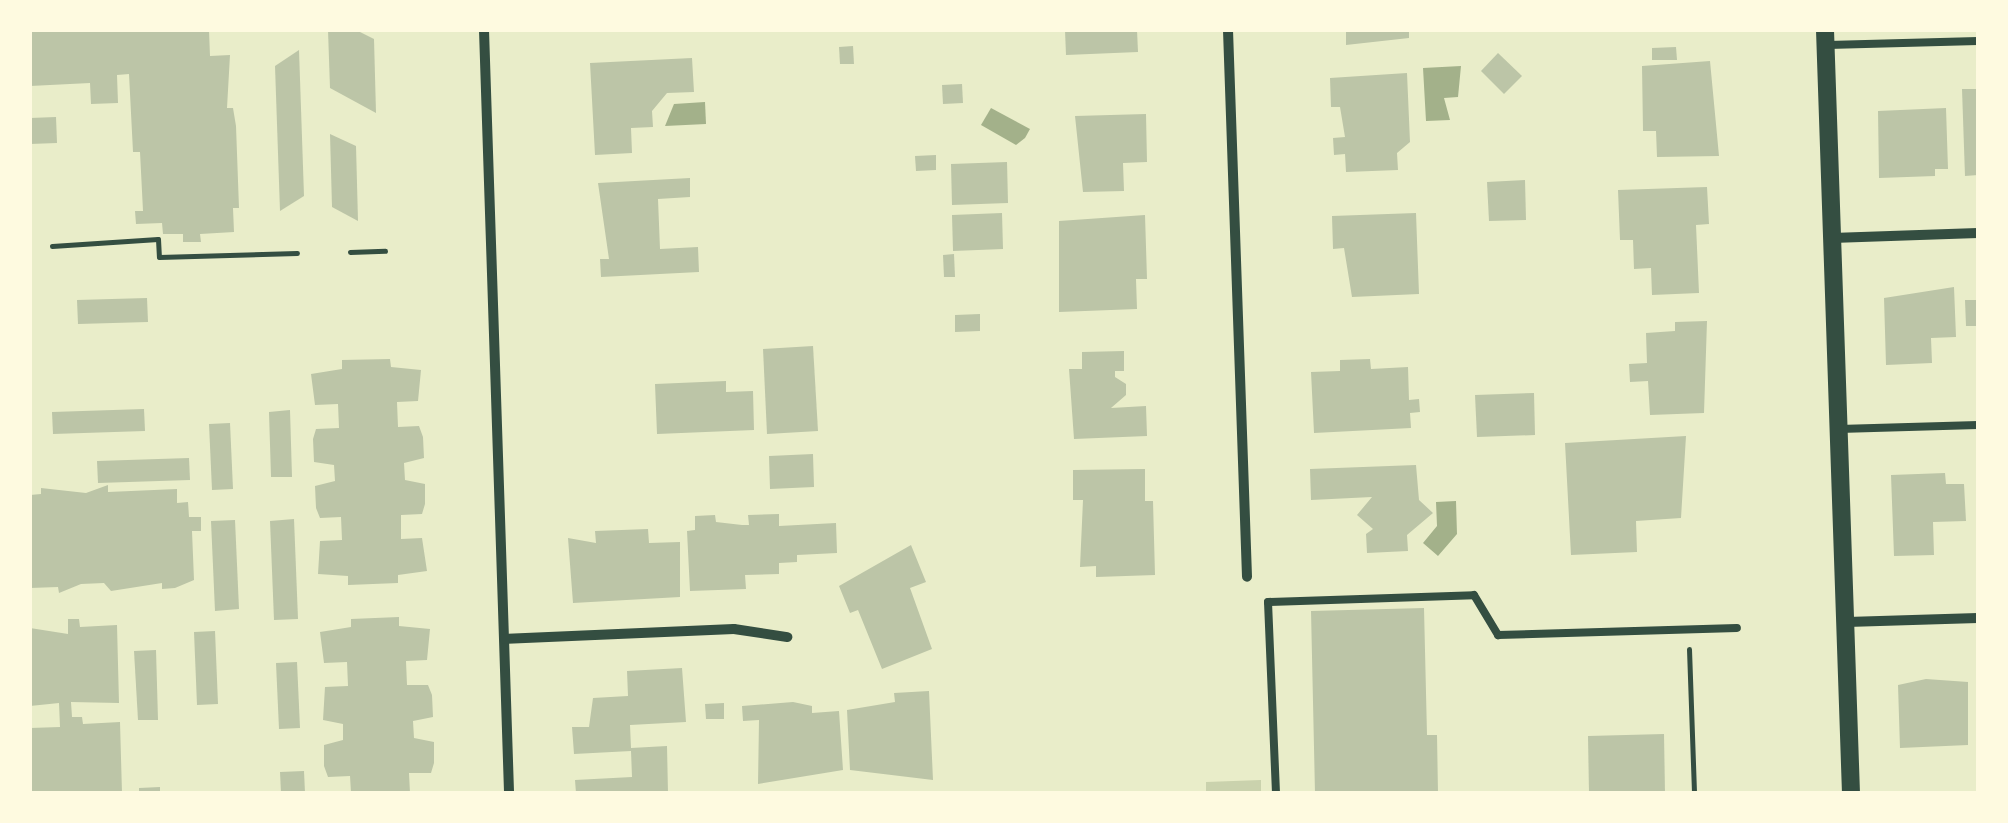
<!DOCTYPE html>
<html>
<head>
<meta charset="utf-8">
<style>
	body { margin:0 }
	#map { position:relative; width:2008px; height:823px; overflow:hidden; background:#e9edc9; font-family:Figtree,sans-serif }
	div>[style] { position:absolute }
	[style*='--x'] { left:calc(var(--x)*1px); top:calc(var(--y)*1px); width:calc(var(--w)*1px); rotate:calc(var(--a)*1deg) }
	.green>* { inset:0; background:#cad2ad }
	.water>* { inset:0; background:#a3b18a }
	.building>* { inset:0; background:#bcc5a7 }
	.path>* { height:5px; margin:-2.5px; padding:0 2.5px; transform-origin:2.5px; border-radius:2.5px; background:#344e41 }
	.service>* { height:8px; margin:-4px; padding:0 4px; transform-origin:4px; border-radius:4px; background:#344e41 }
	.minor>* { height:10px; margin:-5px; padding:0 5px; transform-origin:5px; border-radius:5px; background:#344e41 }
	.tertiary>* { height:18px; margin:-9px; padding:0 9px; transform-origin:9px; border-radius:9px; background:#344e41 }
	span { translate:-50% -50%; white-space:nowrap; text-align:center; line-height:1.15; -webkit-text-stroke:9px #fefae0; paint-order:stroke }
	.frame { position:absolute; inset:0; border:32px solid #fefae0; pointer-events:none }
</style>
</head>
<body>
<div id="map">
	<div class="green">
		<i style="clip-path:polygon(1261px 780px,1261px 793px,1206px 793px,1206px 782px)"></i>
	</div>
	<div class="water">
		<i style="clip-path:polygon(1461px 66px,1458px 97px,1444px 98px,1450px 120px,1426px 121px,1423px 68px)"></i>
		<i style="clip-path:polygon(705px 102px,706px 124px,665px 126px,674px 104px)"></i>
		<i style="clip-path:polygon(991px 108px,1030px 129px,1025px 138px,1016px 145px,981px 125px)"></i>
		<i style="clip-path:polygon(1456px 501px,1457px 534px,1438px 556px,1423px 543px,1437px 526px,1436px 502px)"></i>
	</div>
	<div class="building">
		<i style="clip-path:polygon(30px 30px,209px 30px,210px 56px,230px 55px,227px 108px,233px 108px,236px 126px,239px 208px,233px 208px,234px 232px,200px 234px,201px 242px,183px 242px,183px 234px,163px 234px,162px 223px,136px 224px,135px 211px,143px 211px,140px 152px,133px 152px,129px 74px,117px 75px,118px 103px,91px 104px,90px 83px,30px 86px)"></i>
		<i style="clip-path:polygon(328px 30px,356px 30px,374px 39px,376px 113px,330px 88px)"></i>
		<i style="clip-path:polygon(1065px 30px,1137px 30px,1138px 52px,1066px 55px)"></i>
		<i style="clip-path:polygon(1346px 30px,1409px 30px,1409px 38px,1346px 45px)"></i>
		<i style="clip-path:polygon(853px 46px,854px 64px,840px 64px,839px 47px)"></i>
		<i style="clip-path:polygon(1676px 47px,1677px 60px,1652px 60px,1652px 48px)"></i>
		<i style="clip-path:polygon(299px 50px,304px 196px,280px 211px,275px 66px)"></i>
		<i style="clip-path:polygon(1498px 53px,1522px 76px,1504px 94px,1481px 71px)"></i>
		<i style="clip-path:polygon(692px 58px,694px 92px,667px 93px,652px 111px,653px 127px,631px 128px,632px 153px,595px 155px,590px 63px)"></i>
		<i style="clip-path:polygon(1710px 61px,1719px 156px,1657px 157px,1656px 131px,1643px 131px,1642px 66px)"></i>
		<i style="clip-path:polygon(1407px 73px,1410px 142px,1397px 153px,1398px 170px,1346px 172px,1345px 154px,1334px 155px,1333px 138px,1345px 137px,1340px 107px,1331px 107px,1330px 78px)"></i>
		<i style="clip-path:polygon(962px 84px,963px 103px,943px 104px,942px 85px)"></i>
		<i style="clip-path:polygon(1962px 89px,1978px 89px,1978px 175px,1965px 176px)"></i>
		<i style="clip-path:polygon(1946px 108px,1948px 169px,1935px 169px,1935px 176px,1879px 178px,1878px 111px)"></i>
		<i style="clip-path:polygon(1146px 114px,1147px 162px,1123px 163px,1124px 191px,1083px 192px,1075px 116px)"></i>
		<i style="clip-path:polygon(56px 117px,57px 143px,30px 144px,30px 118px)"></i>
		<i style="clip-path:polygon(330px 134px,356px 146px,358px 221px,332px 207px)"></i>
		<i style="clip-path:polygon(936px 155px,936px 170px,916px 171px,915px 156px)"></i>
		<i style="clip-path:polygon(1007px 162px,1008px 203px,952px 205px,951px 164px)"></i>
		<i style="clip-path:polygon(690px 178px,690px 197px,658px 199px,660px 249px,698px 247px,699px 272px,601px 277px,600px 259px,609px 259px,598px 183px)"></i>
		<i style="clip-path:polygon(1525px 180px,1526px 220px,1489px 221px,1487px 182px)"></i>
		<i style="clip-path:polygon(1707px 187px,1709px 224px,1696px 225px,1699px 293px,1652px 295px,1651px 268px,1634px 269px,1633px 240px,1620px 240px,1618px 190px)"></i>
		<i style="clip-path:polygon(1002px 213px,1003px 249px,953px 251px,952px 215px)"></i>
		<i style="clip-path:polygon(1416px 213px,1419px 294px,1352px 297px,1344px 248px,1333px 249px,1332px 216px)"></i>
		<i style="clip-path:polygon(1145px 215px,1147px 279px,1136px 279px,1137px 309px,1059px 312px,1059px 221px)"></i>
		<i style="clip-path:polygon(954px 254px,955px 277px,944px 277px,943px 255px)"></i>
		<i style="clip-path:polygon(1954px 287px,1956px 337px,1931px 338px,1932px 363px,1886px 365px,1884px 298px)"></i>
		<i style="clip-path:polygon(147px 298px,148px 322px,78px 324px,77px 300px)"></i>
		<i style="clip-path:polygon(1965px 300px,1978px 300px,1978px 326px,1966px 326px)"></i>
		<i style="clip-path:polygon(980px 314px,980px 331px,955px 332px,955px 315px)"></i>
		<i style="clip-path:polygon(1707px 321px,1704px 413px,1650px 415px,1648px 381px,1630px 382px,1629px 364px,1647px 363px,1646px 333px,1675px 331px,1675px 322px)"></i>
		<i style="clip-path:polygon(813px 346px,818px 431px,767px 434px,763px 349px)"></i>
		<i style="clip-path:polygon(1124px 351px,1124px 371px,1115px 371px,1115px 377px,1126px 384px,1126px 395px,1111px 408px,1146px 406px,1147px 436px,1074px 439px,1069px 369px,1082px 369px,1082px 352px)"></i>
		<i style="clip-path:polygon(390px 359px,391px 367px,421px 370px,418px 401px,397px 402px,398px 427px,419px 426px,423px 437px,424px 458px,404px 463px,405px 480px,425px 484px,425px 504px,422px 514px,401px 515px,401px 539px,422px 538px,427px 571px,398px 575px,398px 583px,348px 585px,348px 576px,318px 574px,320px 541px,342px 540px,341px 517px,320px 518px,316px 508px,315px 486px,335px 481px,334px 465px,314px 462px,313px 439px,316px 429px,339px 428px,338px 404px,315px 405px,311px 374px,342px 369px,342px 360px)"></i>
		<i style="clip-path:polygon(1370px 359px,1371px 369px,1408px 367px,1409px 400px,1419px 399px,1420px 412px,1410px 413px,1411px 428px,1314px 433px,1311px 372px,1340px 371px,1340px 360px)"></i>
		<i style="clip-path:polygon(726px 381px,726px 392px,753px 391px,754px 430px,657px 434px,655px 384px)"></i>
		<i style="clip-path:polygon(1534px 393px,1535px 435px,1477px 437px,1475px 395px)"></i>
		<i style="clip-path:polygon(144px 409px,145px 431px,53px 434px,52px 412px)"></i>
		<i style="clip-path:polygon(290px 410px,292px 477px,271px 477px,269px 412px)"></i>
		<i style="clip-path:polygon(230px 423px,233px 489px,212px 490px,209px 424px)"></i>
		<i style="clip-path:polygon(1686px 436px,1681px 518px,1636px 521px,1637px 552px,1571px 555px,1565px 443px)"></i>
		<i style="clip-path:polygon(813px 454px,814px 487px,770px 489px,769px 456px)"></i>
		<i style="clip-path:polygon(189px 458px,190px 480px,98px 483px,97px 461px)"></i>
		<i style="clip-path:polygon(1416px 465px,1419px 500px,1433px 513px,1407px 535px,1408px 551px,1367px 553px,1366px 534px,1373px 529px,1357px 515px,1372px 497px,1311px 500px,1310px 469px)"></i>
		<i style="clip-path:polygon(1145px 469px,1145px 501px,1153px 501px,1155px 575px,1096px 577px,1096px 566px,1080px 567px,1083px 500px,1073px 500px,1073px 470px)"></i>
		<i style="clip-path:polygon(1945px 473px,1946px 484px,1964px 484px,1966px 521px,1933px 522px,1934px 555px,1894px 556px,1891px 475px)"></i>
		<i style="clip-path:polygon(108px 485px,108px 492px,177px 489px,177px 503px,188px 502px,189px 517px,201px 517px,201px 531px,192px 531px,194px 580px,175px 588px,162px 589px,162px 583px,111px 591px,104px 583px,81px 584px,59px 593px,58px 587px,30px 588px,30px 495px,41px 494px,41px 488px,86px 493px)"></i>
		<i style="clip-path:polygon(779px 514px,779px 526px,836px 523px,837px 553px,797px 555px,797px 562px,779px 563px,779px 574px,745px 575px,746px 589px,690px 591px,687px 531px,695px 530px,695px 516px,715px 515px,716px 522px,742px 525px,749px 525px,748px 515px)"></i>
		<i style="clip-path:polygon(294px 519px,298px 619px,274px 620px,270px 521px)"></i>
		<i style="clip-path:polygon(235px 520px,239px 609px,215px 611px,211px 521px)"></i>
		<i style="clip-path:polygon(648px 529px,649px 543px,680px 542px,680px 597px,573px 603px,568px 538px,596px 543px,595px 531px)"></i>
		<i style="clip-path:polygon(911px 545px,926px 582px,910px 588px,932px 649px,882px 669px,858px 610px,850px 613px,839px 586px)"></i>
		<i style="clip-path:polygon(1424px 608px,1427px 735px,1437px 735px,1438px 793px,1315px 793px,1311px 611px)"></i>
		<i style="clip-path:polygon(399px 617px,399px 626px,430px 629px,427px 660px,406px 661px,407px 685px,428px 685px,432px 695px,433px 717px,413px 721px,414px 738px,434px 742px,434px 763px,431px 773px,409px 773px,410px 793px,351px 793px,350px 776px,328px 777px,324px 766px,324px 745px,343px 740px,343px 724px,323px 720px,325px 687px,348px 686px,347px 662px,324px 663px,320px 632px,351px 627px,351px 619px)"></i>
		<i style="clip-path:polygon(68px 619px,79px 619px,80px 627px,117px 625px,119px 703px,71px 702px,72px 717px,82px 717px,83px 724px,120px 722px,122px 793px,30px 793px,30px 728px,60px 727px,59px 703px,30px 706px,30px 628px,68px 634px)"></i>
		<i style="clip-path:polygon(215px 631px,218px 704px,197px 705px,194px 632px)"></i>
		<i style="clip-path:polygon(156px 650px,158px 720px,138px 720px,134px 651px)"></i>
		<i style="clip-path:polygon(297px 662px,300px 728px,279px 729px,276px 663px)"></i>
		<i style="clip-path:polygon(682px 668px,686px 722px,630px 725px,631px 748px,667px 746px,668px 793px,576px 793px,575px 780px,632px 777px,631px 751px,574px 754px,572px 727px,589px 727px,593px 698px,628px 696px,627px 671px)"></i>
		<i style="clip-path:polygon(1926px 679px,1968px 682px,1968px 745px,1900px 748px,1898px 685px)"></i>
		<i style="clip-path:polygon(929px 691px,933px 780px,850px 770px,847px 710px,895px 702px,894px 693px)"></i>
		<i style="clip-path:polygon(793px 702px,812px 706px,812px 713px,839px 711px,843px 770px,758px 784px,759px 720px,743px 721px,742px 706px)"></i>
		<i style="clip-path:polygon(724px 703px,724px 719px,706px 719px,705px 704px)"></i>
		<i style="clip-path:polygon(1664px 734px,1665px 793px,1589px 793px,1588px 736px)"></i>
		<i style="clip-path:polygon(304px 771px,305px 793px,281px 793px,280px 772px)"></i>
		<i style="clip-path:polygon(160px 787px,160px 793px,139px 793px,139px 788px)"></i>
	</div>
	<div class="path">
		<i style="--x:52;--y:246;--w:106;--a:-3.8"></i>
		<i style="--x:158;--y:239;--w:18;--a:87"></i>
		<i style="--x:159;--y:257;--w:138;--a:-1.7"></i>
		<i style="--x:350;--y:252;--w:35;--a:-2"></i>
		<i style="--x:1689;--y:649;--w:144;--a:88"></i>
	</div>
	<div class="service">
		<i style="--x:1828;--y:45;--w:150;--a:-1.5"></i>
		<i style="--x:1839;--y:429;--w:139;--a:-1.6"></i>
		<i style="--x:1276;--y:793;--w:191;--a:-92.4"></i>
		<i style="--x:1268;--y:602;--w:206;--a:-1.9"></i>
		<i style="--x:1474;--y:595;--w:47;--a:59"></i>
		<i style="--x:1498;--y:635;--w:239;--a:-1.7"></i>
	</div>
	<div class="minor">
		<i style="--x:484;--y:30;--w:763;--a:88.12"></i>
		<i style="--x:1228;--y:30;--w:547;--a:88.01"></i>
		<i style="--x:1832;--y:238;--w:146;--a:-2"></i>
		<i style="--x:1847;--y:622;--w:131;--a:-1.7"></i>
		<i style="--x:505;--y:639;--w:229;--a:-2.5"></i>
		<i style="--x:734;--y:629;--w:54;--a:8.6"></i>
	</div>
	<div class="tertiary">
		<i style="--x:1825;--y:30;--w:763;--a:88.05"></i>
	</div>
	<div class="frame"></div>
</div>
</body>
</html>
